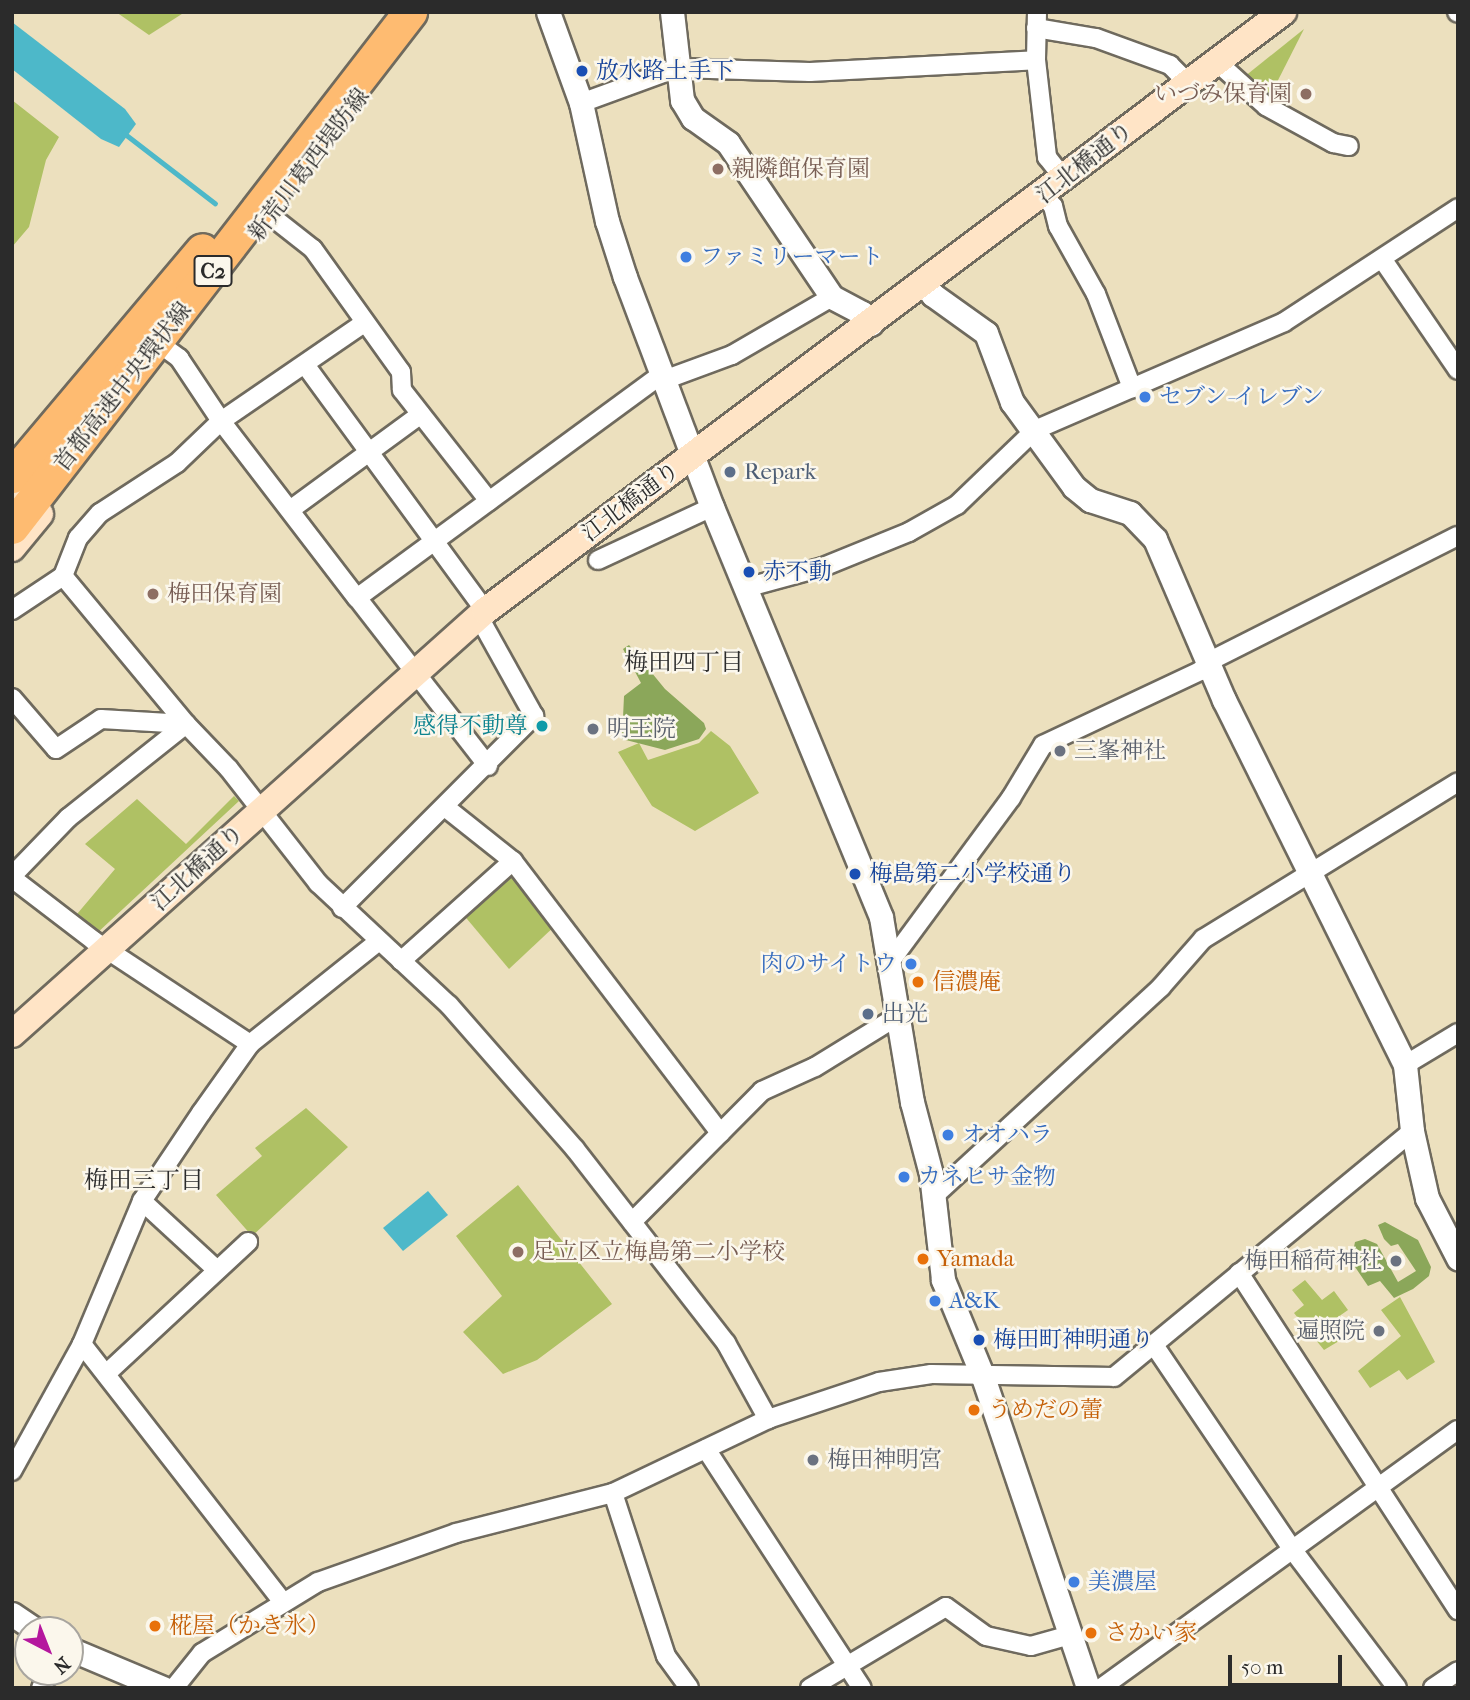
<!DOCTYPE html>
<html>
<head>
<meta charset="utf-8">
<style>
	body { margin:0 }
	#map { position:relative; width:1470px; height:1700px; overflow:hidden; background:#ece0be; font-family:"IM FELL French Canon","Noto Serif JP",serif }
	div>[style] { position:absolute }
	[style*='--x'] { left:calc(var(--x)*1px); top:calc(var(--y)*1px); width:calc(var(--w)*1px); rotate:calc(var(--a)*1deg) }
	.green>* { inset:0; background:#afc164 }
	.forest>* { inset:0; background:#8ba75a }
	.water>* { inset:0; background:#4db8c9 }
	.stream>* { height:4.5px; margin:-2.25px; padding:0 2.25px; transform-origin:2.25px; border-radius:2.25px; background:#4db8c9 }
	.roads { filter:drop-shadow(2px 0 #6f6a5e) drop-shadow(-2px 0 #6f6a5e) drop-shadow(0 2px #6f6a5e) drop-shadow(0 -2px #6f6a5e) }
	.minor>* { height:18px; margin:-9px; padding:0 9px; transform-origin:9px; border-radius:9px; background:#fff }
	.tertiary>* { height:23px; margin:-11.5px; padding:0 11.5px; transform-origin:11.5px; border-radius:11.5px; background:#fff }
	.secondary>* { height:26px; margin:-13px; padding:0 13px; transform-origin:13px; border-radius:13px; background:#ffe4c6 }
	.motorway>* { height:33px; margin:-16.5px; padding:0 16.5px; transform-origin:16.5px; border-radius:16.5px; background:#febb71 }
	.dots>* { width:19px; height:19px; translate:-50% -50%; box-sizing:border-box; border:4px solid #fbf7ec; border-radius:50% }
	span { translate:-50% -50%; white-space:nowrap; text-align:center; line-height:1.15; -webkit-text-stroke:5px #fbf7ec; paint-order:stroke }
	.shield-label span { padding:2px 5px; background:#fbf7ec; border:2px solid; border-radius:5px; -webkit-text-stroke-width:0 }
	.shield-label { font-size:21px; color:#2b2b2b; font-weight:700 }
	.transit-label { font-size:23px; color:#164399 }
	.left { translate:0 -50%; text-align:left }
	.education-label { font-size:23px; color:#785e54 }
	.right { translate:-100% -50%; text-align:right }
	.street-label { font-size:23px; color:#2b2b2b }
	.shop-label { font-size:23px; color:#366cbe }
	.service-label { font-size:23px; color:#4e5e75 }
	.culture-label { font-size:23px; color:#0d838f }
	.worship-label { font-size:23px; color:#5b616d }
	.food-label { font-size:23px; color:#c56008 }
	.neighbourhood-label { font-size:24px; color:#2b2b2b }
	.frame { position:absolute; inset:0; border:14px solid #2b2b2b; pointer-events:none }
	.north { position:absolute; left:14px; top:1616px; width:70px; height:70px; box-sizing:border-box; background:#fbf7ec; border:2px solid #a8a59f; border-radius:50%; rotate:138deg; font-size:19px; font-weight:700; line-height:28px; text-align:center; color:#2b2b2b }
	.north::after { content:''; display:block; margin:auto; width:24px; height:32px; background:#b5179e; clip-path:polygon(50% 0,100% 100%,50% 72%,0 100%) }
	.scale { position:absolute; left:1228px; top:1655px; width:114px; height:32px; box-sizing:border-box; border:4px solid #2b2b2b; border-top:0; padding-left:9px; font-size:21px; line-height:24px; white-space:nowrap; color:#2b2b2b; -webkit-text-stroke:5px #fbf7ec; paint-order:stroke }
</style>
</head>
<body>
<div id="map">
	<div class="green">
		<i style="clip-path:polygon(116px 12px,185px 12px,149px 35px)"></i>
		<i style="clip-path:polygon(1304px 29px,1270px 96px,1244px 77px)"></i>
		<i style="clip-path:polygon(12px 100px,59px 137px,46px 160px,29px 227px,12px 247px)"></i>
		<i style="clip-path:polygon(711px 731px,730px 746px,759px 793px,695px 831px,652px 806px,618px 752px,639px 743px,648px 760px,699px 743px)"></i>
		<i style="clip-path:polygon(234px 796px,239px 801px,95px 935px,72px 920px,115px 869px,85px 844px,137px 799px,186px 844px)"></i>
		<i style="clip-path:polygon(512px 870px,557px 924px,509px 969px,462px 913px)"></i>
		<i style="clip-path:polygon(306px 1108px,348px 1147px,252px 1236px,216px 1195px,262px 1156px,255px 1148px)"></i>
		<i style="clip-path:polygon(518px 1185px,612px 1304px,537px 1360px,503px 1374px,463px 1332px,502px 1296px,456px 1236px)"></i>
		<i style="clip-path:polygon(1305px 1280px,1322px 1300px,1334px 1291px,1348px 1310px,1328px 1324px,1339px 1341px,1324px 1350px,1294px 1313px,1304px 1305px,1292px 1290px)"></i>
		<i style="clip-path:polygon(1400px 1297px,1435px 1362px,1407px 1380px,1399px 1370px,1370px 1388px,1358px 1371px,1401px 1336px,1381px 1310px)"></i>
	</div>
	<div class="forest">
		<i style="clip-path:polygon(629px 645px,665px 689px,704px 723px,706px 729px,699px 739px,665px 750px,622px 739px,624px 696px,641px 683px,623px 649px)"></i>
		<i style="clip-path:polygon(1385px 1222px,1418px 1240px,1431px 1267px,1429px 1276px,1413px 1289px,1394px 1298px,1380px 1281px,1368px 1286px,1351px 1261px,1355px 1242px,1365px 1239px,1377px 1244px,1398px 1282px,1416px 1271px,1398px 1244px,1391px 1246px,1384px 1239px,1378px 1225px)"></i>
	</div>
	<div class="water">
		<i style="clip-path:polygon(12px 22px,125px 109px,136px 124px,119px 147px,101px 139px,12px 69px)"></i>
		<i style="clip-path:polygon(428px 1191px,448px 1215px,403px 1251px,383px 1228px)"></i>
	</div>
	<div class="stream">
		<i style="--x:124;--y:133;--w:115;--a:37.6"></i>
	</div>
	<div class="roads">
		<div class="minor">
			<i style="--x:1037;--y:12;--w:48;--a:91.2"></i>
			<i style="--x:1036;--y:60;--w:98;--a:83.5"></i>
			<i style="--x:1047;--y:157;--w:28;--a:52"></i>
			<i style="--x:1457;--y:12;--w:1;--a:45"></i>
			<i style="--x:1036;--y:28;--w:61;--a:9.5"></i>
			<i style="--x:1096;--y:38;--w:79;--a:20"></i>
			<i style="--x:1170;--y:65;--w:27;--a:45"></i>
			<i style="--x:1217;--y:62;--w:66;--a:41.9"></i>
			<i style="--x:1266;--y:106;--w:77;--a:28.9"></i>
			<i style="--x:1333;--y:143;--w:16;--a:11"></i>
			<i style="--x:581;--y:103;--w:102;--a:-20"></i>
			<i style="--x:677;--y:68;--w:133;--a:1.7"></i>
			<i style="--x:810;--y:72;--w:226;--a:-3"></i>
			<i style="--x:1043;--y:195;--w:15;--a:48"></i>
			<i style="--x:1053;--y:206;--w:21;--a:76"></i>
			<i style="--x:1058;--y:226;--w:78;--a:60.8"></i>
			<i style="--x:1096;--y:294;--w:101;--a:69"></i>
			<i style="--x:271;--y:216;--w:53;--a:38.2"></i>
			<i style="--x:313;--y:249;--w:151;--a:54.4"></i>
			<i style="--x:401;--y:372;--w:18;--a:87"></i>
			<i style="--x:402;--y:390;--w:141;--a:51.9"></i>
			<i style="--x:1383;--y:260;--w:133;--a:55.7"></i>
			<i style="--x:168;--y:350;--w:14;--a:36"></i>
			<i style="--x:179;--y:358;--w:76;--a:56.3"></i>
			<i style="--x:221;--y:421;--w:223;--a:52.5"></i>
			<i style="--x:306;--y:366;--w:303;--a:53.8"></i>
			<i style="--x:664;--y:380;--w:72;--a:-20.2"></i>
			<i style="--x:732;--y:355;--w:116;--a:-30.1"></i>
			<i style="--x:290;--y:510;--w:162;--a:-36.2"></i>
			<i style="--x:598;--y:560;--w:126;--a:-24.9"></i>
			<i style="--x:745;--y:588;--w:81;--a:-15.1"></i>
			<i style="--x:823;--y:567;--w:93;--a:-22.1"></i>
			<i style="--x:909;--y:532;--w:55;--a:-29.4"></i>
			<i style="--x:957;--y:505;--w:108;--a:-43.9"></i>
			<i style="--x:1035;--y:430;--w:271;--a:-23.4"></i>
			<i style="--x:1284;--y:322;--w:208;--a:-33.2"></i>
			<i style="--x:12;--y:610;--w:61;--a:-33.7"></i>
			<i style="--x:63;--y:576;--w:41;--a:-68.5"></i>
			<i style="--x:78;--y:538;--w:33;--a:-49"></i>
			<i style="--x:100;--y:513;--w:92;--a:-33"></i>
			<i style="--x:177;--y:463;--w:61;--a:-43.7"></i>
			<i style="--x:221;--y:421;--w:173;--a:-34.4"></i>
			<i style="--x:12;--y:698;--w:67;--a:49.2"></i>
			<i style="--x:56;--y:749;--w:54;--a:-33.7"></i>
			<i style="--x:101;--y:719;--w:85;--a:3.4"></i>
			<i style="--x:186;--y:724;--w:62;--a:46.3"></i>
			<i style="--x:229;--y:769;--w:145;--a:52"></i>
			<i style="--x:318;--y:883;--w:179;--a:43"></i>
			<i style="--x:449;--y:1005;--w:191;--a:48.8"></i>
			<i style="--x:575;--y:1149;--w:246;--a:52.1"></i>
			<i style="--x:726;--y:1343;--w:87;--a:61.1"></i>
			<i style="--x:488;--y:766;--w:213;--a:-127.9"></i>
			<i style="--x:357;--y:598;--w:378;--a:-36.3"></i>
			<i style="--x:445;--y:807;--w:87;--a:38.5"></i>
			<i style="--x:513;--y:861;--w:342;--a:52.7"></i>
			<i style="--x:12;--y:876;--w:81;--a:-46"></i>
			<i style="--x:68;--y:818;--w:151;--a:-38.5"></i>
			<i style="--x:186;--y:724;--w:192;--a:-129.7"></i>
			<i style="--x:12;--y:878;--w:103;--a:37.5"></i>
			<i style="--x:94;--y:941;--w:187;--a:33.4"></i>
			<i style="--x:342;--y:908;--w:272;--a:-45"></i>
			<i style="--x:534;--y:716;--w:113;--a:-119.1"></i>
			<i style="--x:401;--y:961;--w:150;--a:-41.8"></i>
			<i style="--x:890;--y:962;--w:204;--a:-53.6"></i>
			<i style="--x:1011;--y:798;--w:62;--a:-58.9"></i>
			<i style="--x:1043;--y:745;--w:174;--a:-25.2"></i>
			<i style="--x:1200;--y:671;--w:18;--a:-41"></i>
			<i style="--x:1214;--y:659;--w:273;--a:-26.8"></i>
			<i style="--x:1405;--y:1065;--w:62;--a:-31.1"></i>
			<i style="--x:935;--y:1195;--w:307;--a:-42.6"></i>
			<i style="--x:1161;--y:987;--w:64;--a:-48.8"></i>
			<i style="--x:1203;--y:939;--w:299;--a:-31.6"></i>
			<i style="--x:142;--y:1201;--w:100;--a:42.6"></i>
			<i style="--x:632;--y:1222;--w:185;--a:-45.2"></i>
			<i style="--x:762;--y:1091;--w:58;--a:-24.4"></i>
			<i style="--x:815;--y:1067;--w:97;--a:-31.6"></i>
			<i style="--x:1239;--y:1273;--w:402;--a:57"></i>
			<i style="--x:82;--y:1344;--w:326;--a:52.1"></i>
			<i style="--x:1154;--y:1345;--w:246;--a:55.9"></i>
			<i style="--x:1292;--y:1549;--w:174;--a:52.9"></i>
			<i style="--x:106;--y:1374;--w:194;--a:-42.9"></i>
			<i style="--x:706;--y:1449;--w:285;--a:56.9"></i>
			<i style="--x:12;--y:1471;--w:145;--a:-61.1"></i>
			<i style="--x:82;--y:1344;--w:155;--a:-67.2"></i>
			<i style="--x:142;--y:1201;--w:106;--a:-56.2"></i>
			<i style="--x:201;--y:1113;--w:85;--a:-54.6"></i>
			<i style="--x:250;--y:1044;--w:165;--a:-38.6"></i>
			<i style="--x:613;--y:1493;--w:171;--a:72"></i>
			<i style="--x:666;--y:1656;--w:39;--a:54"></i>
			<i style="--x:41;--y:1688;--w:18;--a:-61"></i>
			<i style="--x:174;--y:1688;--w:45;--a:-51.3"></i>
			<i style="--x:202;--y:1653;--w:136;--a:-31.5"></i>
			<i style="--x:318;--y:1582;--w:146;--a:-19.5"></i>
			<i style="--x:456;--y:1533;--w:162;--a:-14.3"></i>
			<i style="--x:613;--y:1493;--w:172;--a:-25.5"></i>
			<i style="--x:768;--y:1419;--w:117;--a:-18.4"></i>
			<i style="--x:879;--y:1382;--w:53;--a:-8.7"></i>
			<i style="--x:931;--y:1374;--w:183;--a:0.9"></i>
			<i style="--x:1114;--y:1377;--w:386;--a:-39.5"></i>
			<i style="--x:810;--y:1688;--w:158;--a:-30.8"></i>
			<i style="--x:946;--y:1607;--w:49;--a:35.9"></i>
			<i style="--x:986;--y:1636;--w:46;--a:12.5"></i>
			<i style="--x:1031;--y:1646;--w:41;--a:-15.8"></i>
			<i style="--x:1101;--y:1688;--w:440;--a:-35.9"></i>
			<i style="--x:1433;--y:1688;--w:30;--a:-34"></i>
		</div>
		<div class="tertiary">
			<i style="--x:548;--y:12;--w:97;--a:70.1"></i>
			<i style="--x:581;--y:103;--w:121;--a:77.6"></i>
			<i style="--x:607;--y:221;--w:59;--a:72.2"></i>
			<i style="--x:625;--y:277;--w:246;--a:69.3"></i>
			<i style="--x:712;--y:507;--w:443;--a:67.6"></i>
			<i style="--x:881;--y:917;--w:188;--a:80.5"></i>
			<i style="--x:912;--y:1102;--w:74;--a:75.2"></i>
			<i style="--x:931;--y:1174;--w:107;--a:83.5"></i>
			<i style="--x:943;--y:1280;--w:105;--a:67.6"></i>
			<i style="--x:983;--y:1377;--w:328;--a:71.3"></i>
			<i style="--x:672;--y:12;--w:89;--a:83.5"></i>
			<i style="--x:682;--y:100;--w:21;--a:59"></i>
			<i style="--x:693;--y:118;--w:43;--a:35.5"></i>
			<i style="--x:728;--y:143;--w:186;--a:56"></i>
			<i style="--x:832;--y:297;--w:34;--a:28"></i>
			<i style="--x:862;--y:313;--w:14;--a:51"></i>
			<i style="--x:924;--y:284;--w:14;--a:51"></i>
			<i style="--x:933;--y:295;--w:65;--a:35.6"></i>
			<i style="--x:986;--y:333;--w:74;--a:69.4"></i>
			<i style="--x:1012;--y:402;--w:105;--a:53.9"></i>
			<i style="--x:1074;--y:487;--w:21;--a:39"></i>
			<i style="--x:1090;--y:500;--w:42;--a:18"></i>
			<i style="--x:1130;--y:513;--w:36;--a:46"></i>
			<i style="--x:1155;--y:539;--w:175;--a:66.8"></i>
			<i style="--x:1224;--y:700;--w:407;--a:63.6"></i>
			<i style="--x:1405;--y:1065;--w:66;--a:83.9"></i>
			<i style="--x:1412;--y:1131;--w:69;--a:77.4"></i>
			<i style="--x:1427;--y:1198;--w:68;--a:62.7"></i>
			<i style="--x:12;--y:1614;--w:29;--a:34"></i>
			<i style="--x:70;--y:1649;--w:101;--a:22.8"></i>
		</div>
		<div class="secondary">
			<i style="--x:12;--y:498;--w:44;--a:-50.5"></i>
			<i style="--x:12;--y:548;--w:44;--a:-50.5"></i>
			<i style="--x:12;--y:1034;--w:635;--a:-41.81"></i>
			<i style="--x:485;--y:611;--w:998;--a:-36.89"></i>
		</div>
		<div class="motorway">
			<i style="--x:12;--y:476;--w:295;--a:-49.9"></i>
			<i style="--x:12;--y:527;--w:651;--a:-52.3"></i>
		</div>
	</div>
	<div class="dots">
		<i style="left:582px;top:71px;background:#1a4fb4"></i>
		<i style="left:1306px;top:94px;background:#8d6e63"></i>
		<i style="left:718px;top:169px;background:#8d6e63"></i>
		<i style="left:686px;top:257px;background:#3f7fe0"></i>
		<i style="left:1145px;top:397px;background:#3f7fe0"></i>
		<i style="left:730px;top:472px;background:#5c6f8a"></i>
		<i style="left:749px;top:572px;background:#1a4fb4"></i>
		<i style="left:153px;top:594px;background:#8d6e63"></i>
		<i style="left:542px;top:726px;background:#0f9aa8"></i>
		<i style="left:593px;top:729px;background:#6b7280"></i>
		<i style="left:1060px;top:751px;background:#6b7280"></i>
		<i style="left:855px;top:874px;background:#1a4fb4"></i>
		<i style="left:911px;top:964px;background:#3f7fe0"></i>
		<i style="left:918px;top:982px;background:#e8710a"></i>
		<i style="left:868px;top:1014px;background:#5c6f8a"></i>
		<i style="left:948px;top:1135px;background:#3f7fe0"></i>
		<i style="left:904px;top:1177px;background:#3f7fe0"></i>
		<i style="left:518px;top:1252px;background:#8d6e63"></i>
		<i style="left:923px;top:1259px;background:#e8710a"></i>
		<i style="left:1396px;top:1261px;background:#6b7280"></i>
		<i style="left:935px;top:1301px;background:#3f7fe0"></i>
		<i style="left:1379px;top:1331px;background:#6b7280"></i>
		<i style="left:979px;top:1340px;background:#1a4fb4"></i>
		<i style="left:974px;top:1410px;background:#e8710a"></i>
		<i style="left:813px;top:1460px;background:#6b7280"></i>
		<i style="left:1074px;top:1582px;background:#3f7fe0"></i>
		<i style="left:155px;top:1626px;background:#e8710a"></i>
		<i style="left:1091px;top:1633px;background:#e8710a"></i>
	</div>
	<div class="shield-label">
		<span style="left:213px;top:271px">C2</span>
	</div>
	<div class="transit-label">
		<span class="left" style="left:596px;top:71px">放水路土手下</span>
		<span class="left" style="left:763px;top:572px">赤不動</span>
		<span class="left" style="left:869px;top:874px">梅島第二小学校通り</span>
		<span class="left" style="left:993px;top:1340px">梅田町神明通り</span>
	</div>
	<div class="education-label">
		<span class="right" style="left:1292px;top:94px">いづみ保育園</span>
		<span class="left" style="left:732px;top:169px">親隣館保育園</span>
		<span class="left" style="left:167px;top:594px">梅田保育園</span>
		<span class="left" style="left:532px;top:1252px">足立区立梅島第二小学校</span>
	</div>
	<div class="street-label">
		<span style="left:1085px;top:163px;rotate:-38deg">江北橋通り</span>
		<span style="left:309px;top:165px;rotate:-53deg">新荒川葛西堤防線</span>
		<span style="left:123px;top:387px;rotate:-52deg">首都高速中央環状線</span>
		<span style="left:631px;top:502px;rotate:-37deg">江北橋通り</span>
		<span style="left:198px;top:868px;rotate:-42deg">江北橋通り</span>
	</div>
	<div class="shop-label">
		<span class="left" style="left:700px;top:257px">ファミリーマート</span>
		<span class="left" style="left:1159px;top:397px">セブン-イレブン</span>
		<span class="right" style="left:897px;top:964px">肉のサイトウ</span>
		<span class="left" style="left:962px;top:1135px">オオハラ</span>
		<span class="left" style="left:918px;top:1177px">カネヒサ金物</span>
		<span class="left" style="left:949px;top:1301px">A&amp;K</span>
		<span class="left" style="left:1088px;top:1582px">美濃屋</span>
	</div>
	<div class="service-label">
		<span class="left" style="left:744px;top:472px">Repark</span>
		<span class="left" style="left:882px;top:1014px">出光</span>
	</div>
	<div class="culture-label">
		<span class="right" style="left:528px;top:726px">感得不動尊</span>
	</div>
	<div class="worship-label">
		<span class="left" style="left:607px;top:729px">明王院</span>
		<span class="left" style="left:1074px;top:751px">三峯神社</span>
		<span class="right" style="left:1382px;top:1261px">梅田稲荷神社</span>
		<span class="right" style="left:1365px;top:1331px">遍照院</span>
		<span class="left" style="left:827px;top:1460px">梅田神明宮</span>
	</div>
	<div class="food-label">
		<span class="left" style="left:932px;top:982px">信濃庵</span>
		<span class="left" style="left:937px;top:1259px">Yamada</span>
		<span class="left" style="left:988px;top:1410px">うめだの蕾</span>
		<span class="left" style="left:169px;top:1626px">椛屋（かき氷）</span>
		<span class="left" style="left:1105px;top:1633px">さかい家</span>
	</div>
	<div class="neighbourhood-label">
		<span style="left:684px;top:663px">梅田四丁目</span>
		<span style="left:144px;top:1181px">梅田三丁目</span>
	</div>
	<div class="frame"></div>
	<div class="north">N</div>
	<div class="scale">50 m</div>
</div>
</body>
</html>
